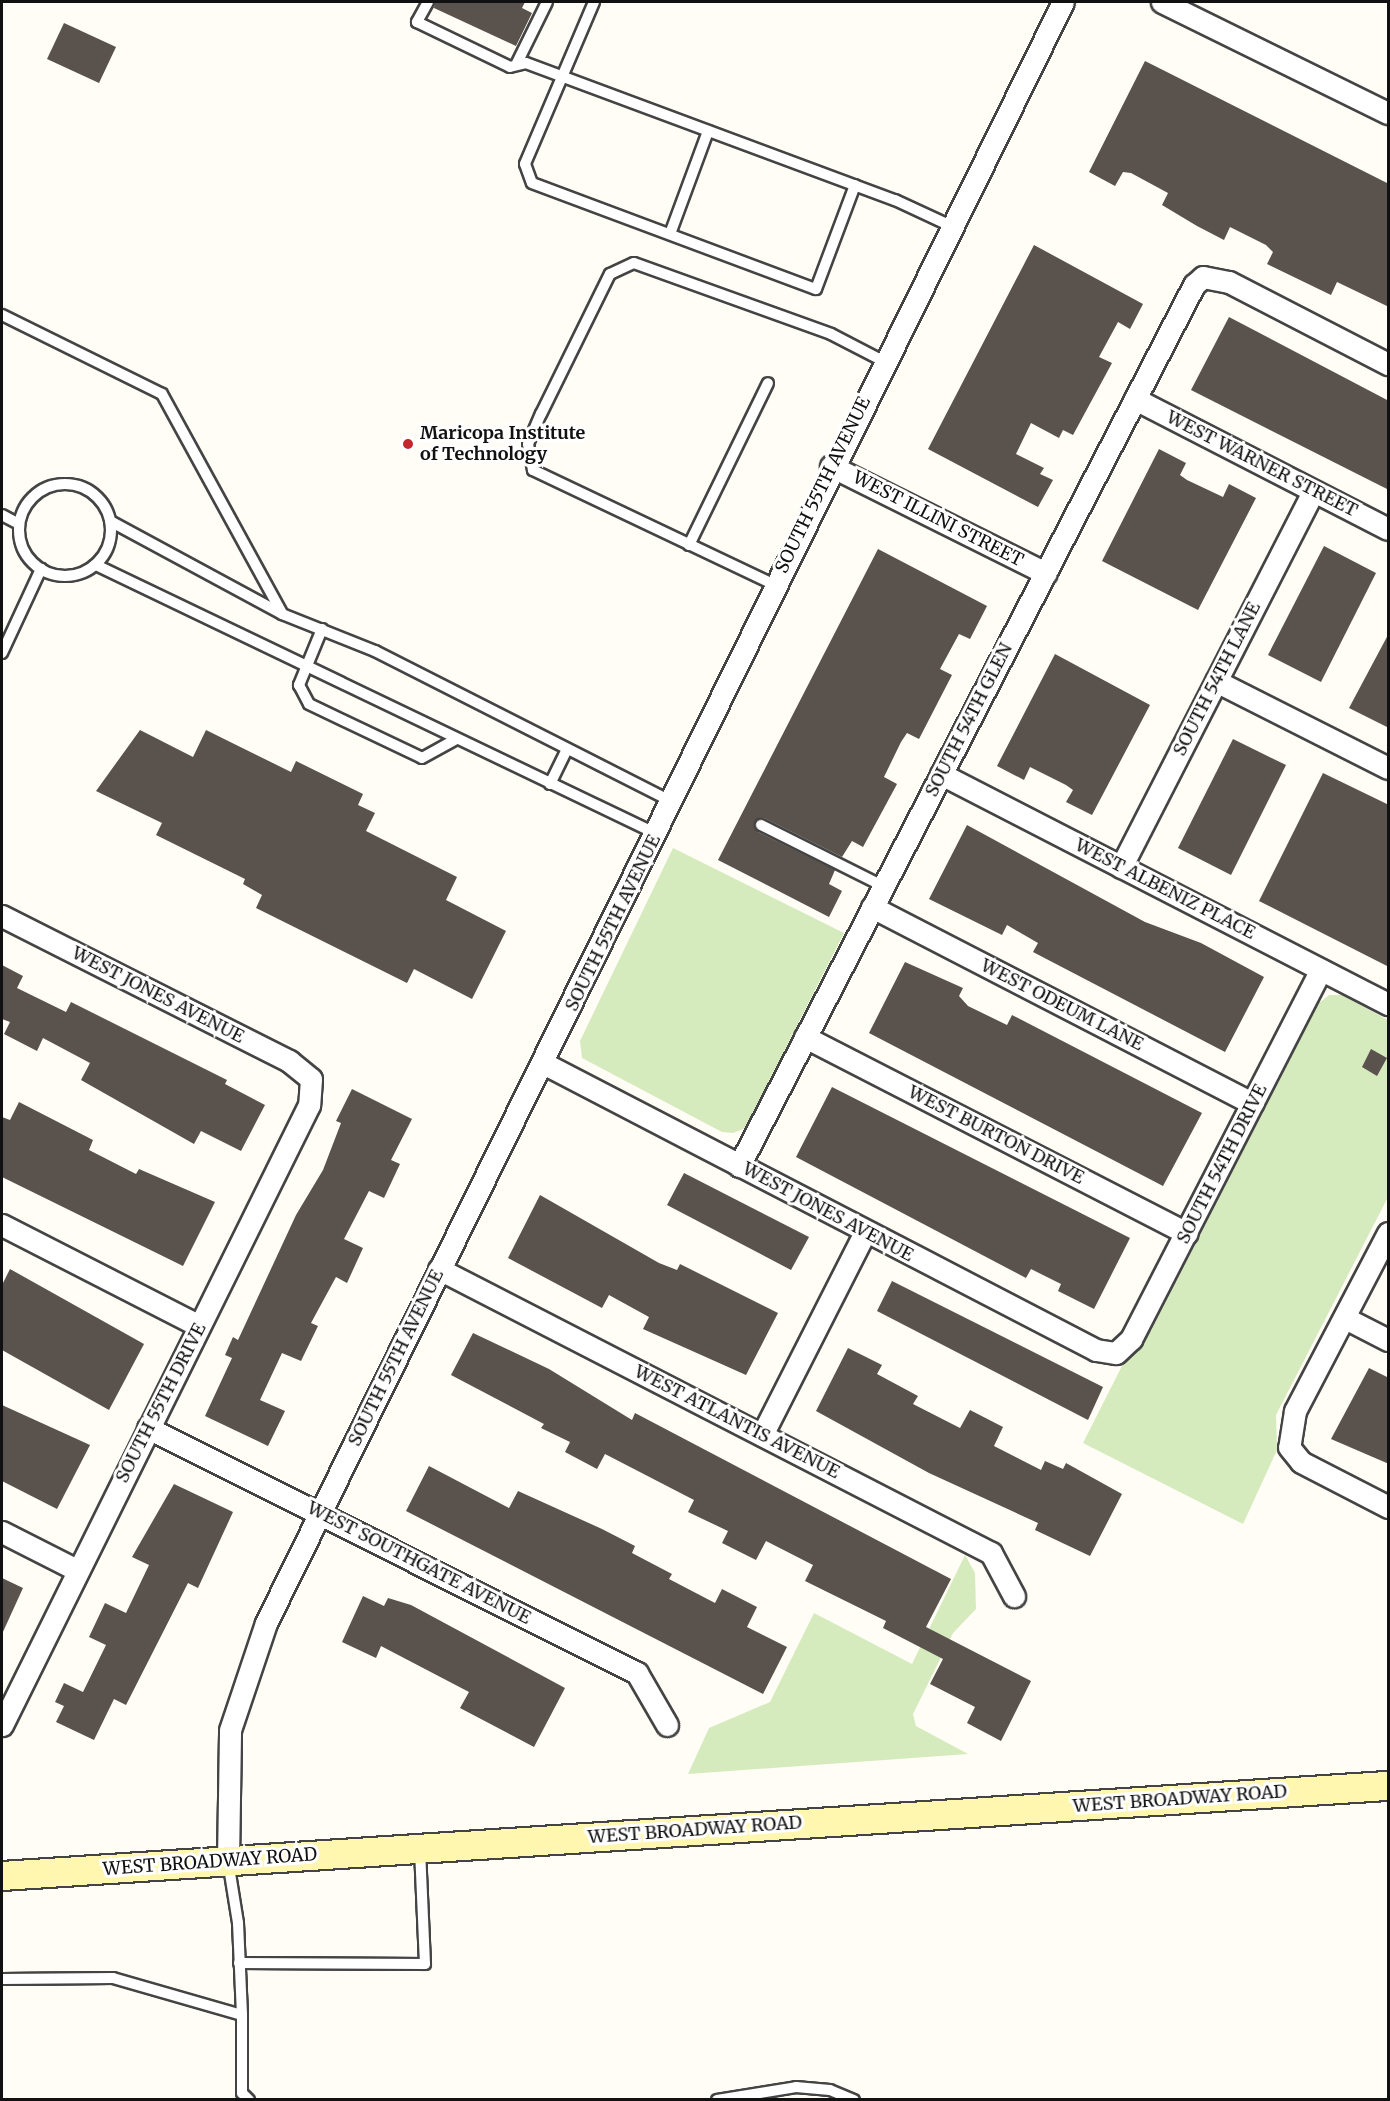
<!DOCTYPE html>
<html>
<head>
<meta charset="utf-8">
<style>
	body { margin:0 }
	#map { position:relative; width:1390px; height:2101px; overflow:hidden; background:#fffdf5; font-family:Merriweather,serif }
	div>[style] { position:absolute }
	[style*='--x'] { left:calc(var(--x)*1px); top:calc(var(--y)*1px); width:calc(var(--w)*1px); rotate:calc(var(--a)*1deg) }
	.green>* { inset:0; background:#d5ebbd }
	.building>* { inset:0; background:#5a524d }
	.roads { filter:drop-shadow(2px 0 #444) drop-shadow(-2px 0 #444) drop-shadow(0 2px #444) drop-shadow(0 -2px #444) }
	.lane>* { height:10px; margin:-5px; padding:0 5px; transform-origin:5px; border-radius:5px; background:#fff }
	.lane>.ring { margin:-5px; padding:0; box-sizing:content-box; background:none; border:10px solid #fff; border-radius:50% }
	.street>* { height:21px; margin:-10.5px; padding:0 10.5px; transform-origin:10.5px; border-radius:10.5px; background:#fff }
	.secondary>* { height:28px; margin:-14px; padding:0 14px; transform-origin:14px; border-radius:14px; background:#fff6b0 }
	.dots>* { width:16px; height:16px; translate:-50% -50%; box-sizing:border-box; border:3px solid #fff; border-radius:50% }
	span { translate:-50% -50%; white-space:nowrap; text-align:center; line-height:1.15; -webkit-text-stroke:6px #fff; paint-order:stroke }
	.poi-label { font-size:18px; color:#111; font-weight:700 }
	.left { translate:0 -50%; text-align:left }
	.street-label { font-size:18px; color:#111 }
	.frame { position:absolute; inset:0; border:3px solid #111; pointer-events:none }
</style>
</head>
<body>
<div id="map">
	<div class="green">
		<i style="clip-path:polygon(673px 848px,844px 933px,745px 1128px,733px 1133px,722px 1132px,582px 1058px,580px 1041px)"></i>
		<i style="clip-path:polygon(1329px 995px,1342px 995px,1388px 1020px,1388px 1197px,1276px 1415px,1277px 1450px,1243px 1524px,1083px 1443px,1126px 1358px,1151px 1331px,1319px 1003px)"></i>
		<i style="clip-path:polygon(965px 1555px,975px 1573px,976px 1609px,953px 1633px,913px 1714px,916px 1726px,968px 1754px,688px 1774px,709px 1728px,770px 1702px,814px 1613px,912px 1664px)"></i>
	</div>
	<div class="building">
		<i style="clip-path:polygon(435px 2px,525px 2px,522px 8px,532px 13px,516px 46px,434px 8px)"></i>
		<i style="clip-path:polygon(64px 23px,116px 47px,99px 83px,47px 59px)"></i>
		<i style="clip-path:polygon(1145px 61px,1389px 184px,1389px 307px,1337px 282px,1331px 295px,1267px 264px,1273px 252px,1266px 245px,1230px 227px,1224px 240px,1197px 226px,1162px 205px,1168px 193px,1131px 173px,1123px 172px,1115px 186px,1089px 172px)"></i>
		<i style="clip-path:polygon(1034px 245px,1143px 304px,1130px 329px,1118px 322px,1099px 357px,1112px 363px,1073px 435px,1063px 430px,1059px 438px,1031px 423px,1016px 454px,1044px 468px,1040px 474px,1053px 480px,1038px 507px,928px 449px)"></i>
		<i style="clip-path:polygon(1229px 317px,1389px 401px,1389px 490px,1191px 390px)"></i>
		<i style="clip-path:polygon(1159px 449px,1186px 463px,1180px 475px,1187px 480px,1223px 497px,1229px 484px,1256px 498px,1198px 610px,1102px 561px)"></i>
		<i style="clip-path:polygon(1324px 546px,1376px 573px,1321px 682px,1268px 655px)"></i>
		<i style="clip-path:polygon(878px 549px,987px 606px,970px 639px,959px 634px,940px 669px,952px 675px,919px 739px,907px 733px,901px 742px,884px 777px,897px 784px,863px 847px,852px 841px,842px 857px,764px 818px,755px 821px,758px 832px,835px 870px,829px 884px,842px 891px,829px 917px,718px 860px)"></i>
		<i style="clip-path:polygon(1389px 633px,1389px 728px,1349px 708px)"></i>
		<i style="clip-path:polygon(1055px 654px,1150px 705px,1092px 815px,1066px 802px,1073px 790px,1066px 785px,1030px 767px,1024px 780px,997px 766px)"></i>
		<i style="clip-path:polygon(140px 730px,193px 757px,206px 730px,291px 772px,296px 761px,363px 794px,358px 805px,375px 813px,366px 831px,457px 877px,446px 900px,506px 931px,472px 999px,414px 969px,407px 983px,256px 908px,262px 895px,243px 884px,245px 879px,156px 835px,162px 823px,96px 791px)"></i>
		<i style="clip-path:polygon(1233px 739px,1286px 765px,1231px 875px,1178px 848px)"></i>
		<i style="clip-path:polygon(1323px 773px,1389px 805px,1389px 967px,1259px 901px)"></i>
		<i style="clip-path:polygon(967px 825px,1145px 922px,1201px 943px,1264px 977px,1225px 1052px,1033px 952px,1038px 943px,1007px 925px,1002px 935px,929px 899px)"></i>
		<i style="clip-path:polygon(905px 962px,963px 988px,959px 996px,968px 1006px,1007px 1025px,1012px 1015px,1202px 1113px,1163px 1186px,869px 1033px)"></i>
		<i style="clip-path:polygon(2px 965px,23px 976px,17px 988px,66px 1012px,71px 1002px,227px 1080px,225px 1084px,265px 1105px,241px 1151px,201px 1131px,194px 1144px,81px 1080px,90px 1063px,43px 1038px,37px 1051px,4px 1034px,10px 1022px,2px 1019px)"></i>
		<i style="clip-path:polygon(1371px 1049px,1387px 1058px,1377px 1076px,1362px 1067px)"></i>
		<i style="clip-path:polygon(832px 1087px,1130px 1238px,1094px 1309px,1058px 1291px,1061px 1284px,1031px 1269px,1026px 1278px,796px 1157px)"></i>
		<i style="clip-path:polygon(352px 1089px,412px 1119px,391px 1160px,400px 1164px,384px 1198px,369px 1191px,344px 1239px,363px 1248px,347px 1283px,336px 1277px,311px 1323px,318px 1326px,301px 1361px,282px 1353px,260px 1400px,285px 1411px,268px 1446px,205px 1416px,232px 1358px,225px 1355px,233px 1337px,238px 1340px,296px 1215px,323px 1170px,341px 1123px,336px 1121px)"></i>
		<i style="clip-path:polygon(19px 1102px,93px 1140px,89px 1150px,136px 1174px,139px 1169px,215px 1202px,183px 1266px,2px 1177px,2px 1117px,10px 1120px)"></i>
		<i style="clip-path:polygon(684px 1173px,809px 1237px,791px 1270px,667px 1205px)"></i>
		<i style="clip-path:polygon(540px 1195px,659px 1263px,677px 1270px,680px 1264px,778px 1313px,746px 1375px,643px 1329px,649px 1317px,609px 1295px,602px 1308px,508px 1258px)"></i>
		<i style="clip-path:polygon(10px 1269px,144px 1344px,109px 1410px,2px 1350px,2px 1285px)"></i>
		<i style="clip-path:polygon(892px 1281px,1103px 1387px,1088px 1420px,877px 1311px)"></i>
		<i style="clip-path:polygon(473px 1333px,549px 1369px,632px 1420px,635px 1413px,951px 1579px,926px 1627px,1031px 1681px,1001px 1741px,967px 1723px,975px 1707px,930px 1684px,943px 1659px,883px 1628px,886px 1621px,805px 1581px,813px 1565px,766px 1541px,756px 1560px,722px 1543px,728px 1531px,688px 1512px,694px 1500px,605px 1454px,597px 1469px,565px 1452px,570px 1442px,541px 1428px,544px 1424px,451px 1375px)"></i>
		<i style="clip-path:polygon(848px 1348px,882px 1365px,877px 1374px,918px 1396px,913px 1404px,960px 1428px,970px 1410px,1003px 1427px,994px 1446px,1041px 1470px,1045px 1461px,1063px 1469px,1066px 1463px,1122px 1494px,1090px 1556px,1035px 1530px,1038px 1523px,929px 1473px,816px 1411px)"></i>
		<i style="clip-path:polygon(1369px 1368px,1389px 1378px,1389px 1464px,1331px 1439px)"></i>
		<i style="clip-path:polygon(2px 1405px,90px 1445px,57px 1509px,2px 1481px)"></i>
		<i style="clip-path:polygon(429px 1466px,509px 1508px,518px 1491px,602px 1529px,635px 1546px,632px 1553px,672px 1574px,669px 1579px,715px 1603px,722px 1589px,757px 1607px,747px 1627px,787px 1647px,763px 1694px,406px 1511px)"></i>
		<i style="clip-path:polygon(174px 1484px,233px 1512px,198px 1588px,188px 1583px,126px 1705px,114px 1699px,94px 1740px,56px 1722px,64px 1706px,55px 1702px,64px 1683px,83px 1692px,106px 1645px,89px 1637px,105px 1603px,126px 1613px,149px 1565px,132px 1557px)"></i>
		<i style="clip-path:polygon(2px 1578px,23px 1588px,2px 1634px)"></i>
		<i style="clip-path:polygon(363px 1596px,384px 1606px,388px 1598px,411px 1605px,565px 1688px,534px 1747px,460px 1708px,469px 1692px,381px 1646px,376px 1658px,342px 1642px)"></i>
	</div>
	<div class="roads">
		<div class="lane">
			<i style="--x:428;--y:2;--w:23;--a:119"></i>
			<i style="--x:417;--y:22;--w:103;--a:25.8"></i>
			<i style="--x:510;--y:67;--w:16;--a:-14"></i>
			<i style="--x:526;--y:63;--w:394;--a:20.4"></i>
			<i style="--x:895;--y:200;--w:62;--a:24.9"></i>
			<i style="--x:594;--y:2;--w:176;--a:113.1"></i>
			<i style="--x:525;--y:164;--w:20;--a:70"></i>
			<i style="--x:532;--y:183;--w:303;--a:20.5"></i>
			<i style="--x:816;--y:289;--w:111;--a:-69.4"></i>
			<i style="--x:516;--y:65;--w:70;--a:-63.8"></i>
			<i style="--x:670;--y:234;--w:110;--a:-69.7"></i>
			<i style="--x:2;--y:315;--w:178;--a:26.3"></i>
			<i style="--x:162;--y:394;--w:250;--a:61.3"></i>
			<i class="ring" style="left:19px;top:484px;width:82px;height:82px"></i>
			<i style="--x:2;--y:515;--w:19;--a:28"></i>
			<i style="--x:110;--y:521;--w:196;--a:28.4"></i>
			<i style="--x:282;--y:614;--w:100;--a:21.7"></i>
			<i style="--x:375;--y:651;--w:334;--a:26.9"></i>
			<i style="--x:689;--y:545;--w:180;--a:-64"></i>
			<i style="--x:96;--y:565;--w:622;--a:25.62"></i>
			<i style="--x:775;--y:585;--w:268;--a:-154.6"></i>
			<i style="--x:533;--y:470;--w:26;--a:-101"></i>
			<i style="--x:528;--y:444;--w:33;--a:-67"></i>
			<i style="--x:541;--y:414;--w:156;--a:-63.8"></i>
			<i style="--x:610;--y:274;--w:26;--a:-25"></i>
			<i style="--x:634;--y:263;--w:209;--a:19.8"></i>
			<i style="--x:831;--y:334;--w:59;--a:27.4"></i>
			<i style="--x:322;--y:629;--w:61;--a:112.3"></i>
			<i style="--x:299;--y:685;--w:21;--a:62"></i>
			<i style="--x:309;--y:704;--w:125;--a:25.5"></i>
			<i style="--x:422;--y:758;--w:38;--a:-29"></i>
			<i style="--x:2;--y:653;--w:93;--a:-65.1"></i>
			<i style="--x:550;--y:784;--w:39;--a:-64"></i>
			<i style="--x:761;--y:825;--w:136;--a:26.6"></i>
			<i style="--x:228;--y:1861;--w:63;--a:80.8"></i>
			<i style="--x:238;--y:1923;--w:92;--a:87.5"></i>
			<i style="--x:239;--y:1963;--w:186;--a:0.3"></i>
			<i style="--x:425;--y:1964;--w:114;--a:-92.5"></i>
			<i style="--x:2;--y:1979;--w:111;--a:-0.5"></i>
			<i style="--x:113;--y:1978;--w:134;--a:16"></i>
			<i style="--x:242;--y:2015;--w:78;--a:90"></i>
			<i style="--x:242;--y:2093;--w:10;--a:45"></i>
			<i style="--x:717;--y:2100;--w:80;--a:-9.3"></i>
			<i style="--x:796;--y:2087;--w:34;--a:5"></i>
			<i style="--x:830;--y:2090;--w:26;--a:23"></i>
		</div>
		<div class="street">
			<i style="--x:1162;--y:2;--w:252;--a:26.2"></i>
			<i style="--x:1135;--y:399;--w:284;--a:27.2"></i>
			<i style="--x:831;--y:466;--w:240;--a:26.5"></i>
			<i style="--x:1216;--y:681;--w:193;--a:26.8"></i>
			<i style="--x:941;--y:774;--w:503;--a:27.23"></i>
			<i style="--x:1121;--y:867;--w:422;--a:-62.9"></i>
			<i style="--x:872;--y:907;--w:428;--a:27.3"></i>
			<i style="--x:2;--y:916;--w:322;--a:26.8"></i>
			<i style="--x:289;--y:1061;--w:28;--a:39"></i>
			<i style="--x:311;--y:1079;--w:26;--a:94"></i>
			<i style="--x:309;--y:1105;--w:692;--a:116.34"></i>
			<i style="--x:805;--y:1037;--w:429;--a:27.2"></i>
			<i style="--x:543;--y:1063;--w:623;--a:27.43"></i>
			<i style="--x:1096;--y:1350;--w:20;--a:9"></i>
			<i style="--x:1116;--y:1353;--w:21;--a:-43"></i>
			<i style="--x:1131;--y:1339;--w:415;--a:-62.8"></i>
			<i style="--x:739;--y:1166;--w:992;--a:-62.69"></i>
			<i style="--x:1194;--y:285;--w:12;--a:-42"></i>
			<i style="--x:1203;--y:277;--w:26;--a:11"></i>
			<i style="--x:1229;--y:282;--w:179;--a:27.3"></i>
			<i style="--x:2;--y:1225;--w:221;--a:27.1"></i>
			<i style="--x:1388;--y:1233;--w:201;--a:117.6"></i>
			<i style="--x:1295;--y:1411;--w:36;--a:99"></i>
			<i style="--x:1289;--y:1447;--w:19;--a:51"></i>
			<i style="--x:1301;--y:1462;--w:98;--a:27.3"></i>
			<i style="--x:439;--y:1269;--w:621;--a:27.23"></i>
			<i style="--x:991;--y:1553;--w:49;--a:61.9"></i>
			<i style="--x:1345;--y:1318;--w:48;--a:27.1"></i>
			<i style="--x:148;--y:1428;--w:547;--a:26.61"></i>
			<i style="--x:637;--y:1673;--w:60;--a:60"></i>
			<i style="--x:762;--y:1435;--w:228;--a:-63.1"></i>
			<i style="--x:2;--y:1532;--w:84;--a:26.9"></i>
			<i style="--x:228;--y:1861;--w:131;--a:-89.1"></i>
			<i style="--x:230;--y:1730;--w:113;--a:-71.4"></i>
			<i style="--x:266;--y:1623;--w:1806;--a:-63.82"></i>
		</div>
		<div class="secondary">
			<i style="--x:2;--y:1876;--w:1389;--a:-3.72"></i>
		</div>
	</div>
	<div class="dots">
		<i style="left:408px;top:444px;background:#c4262e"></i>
	</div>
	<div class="poi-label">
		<span class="left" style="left:420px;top:444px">Maricopa Institute<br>of Technology</span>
	</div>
	<div class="street-label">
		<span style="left:1262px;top:464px;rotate:27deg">WEST WARNER STREET</span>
		<span style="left:823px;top:485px;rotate:-64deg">SOUTH 55TH AVENUE</span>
		<span style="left:938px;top:519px;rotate:27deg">WEST ILLINI STREET</span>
		<span style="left:1217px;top:679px;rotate:-63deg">SOUTH 54TH LANE</span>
		<span style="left:969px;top:720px;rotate:-63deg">SOUTH 54TH GLEN</span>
		<span style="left:1165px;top:889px;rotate:27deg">WEST ALBENIZ PLACE</span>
		<span style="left:613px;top:923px;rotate:-64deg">SOUTH 55TH AVENUE</span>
		<span style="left:158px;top:995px;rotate:27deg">WEST JONES AVENUE</span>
		<span style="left:1062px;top:1005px;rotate:27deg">WEST ODEUM LANE</span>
		<span style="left:996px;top:1135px;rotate:27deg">WEST BURTON DRIVE</span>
		<span style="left:1222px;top:1164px;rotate:-63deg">SOUTH 54TH DRIVE</span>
		<span style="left:828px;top:1212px;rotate:28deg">WEST JONES AVENUE</span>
		<span style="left:396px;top:1358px;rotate:-64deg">SOUTH 55TH AVENUE</span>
		<span style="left:161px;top:1403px;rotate:-63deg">SOUTH 55TH DRIVE</span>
		<span style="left:737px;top:1422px;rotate:27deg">WEST ATLANTIS AVENUE</span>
		<span style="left:419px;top:1563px;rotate:27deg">WEST SOUTHGATE AVENUE</span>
		<span style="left:1180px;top:1799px;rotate:-4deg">WEST BROADWAY ROAD</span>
		<span style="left:695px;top:1830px;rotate:-4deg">WEST BROADWAY ROAD</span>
		<span style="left:210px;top:1862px;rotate:-4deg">WEST BROADWAY ROAD</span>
	</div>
	<div class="frame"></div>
</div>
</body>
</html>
